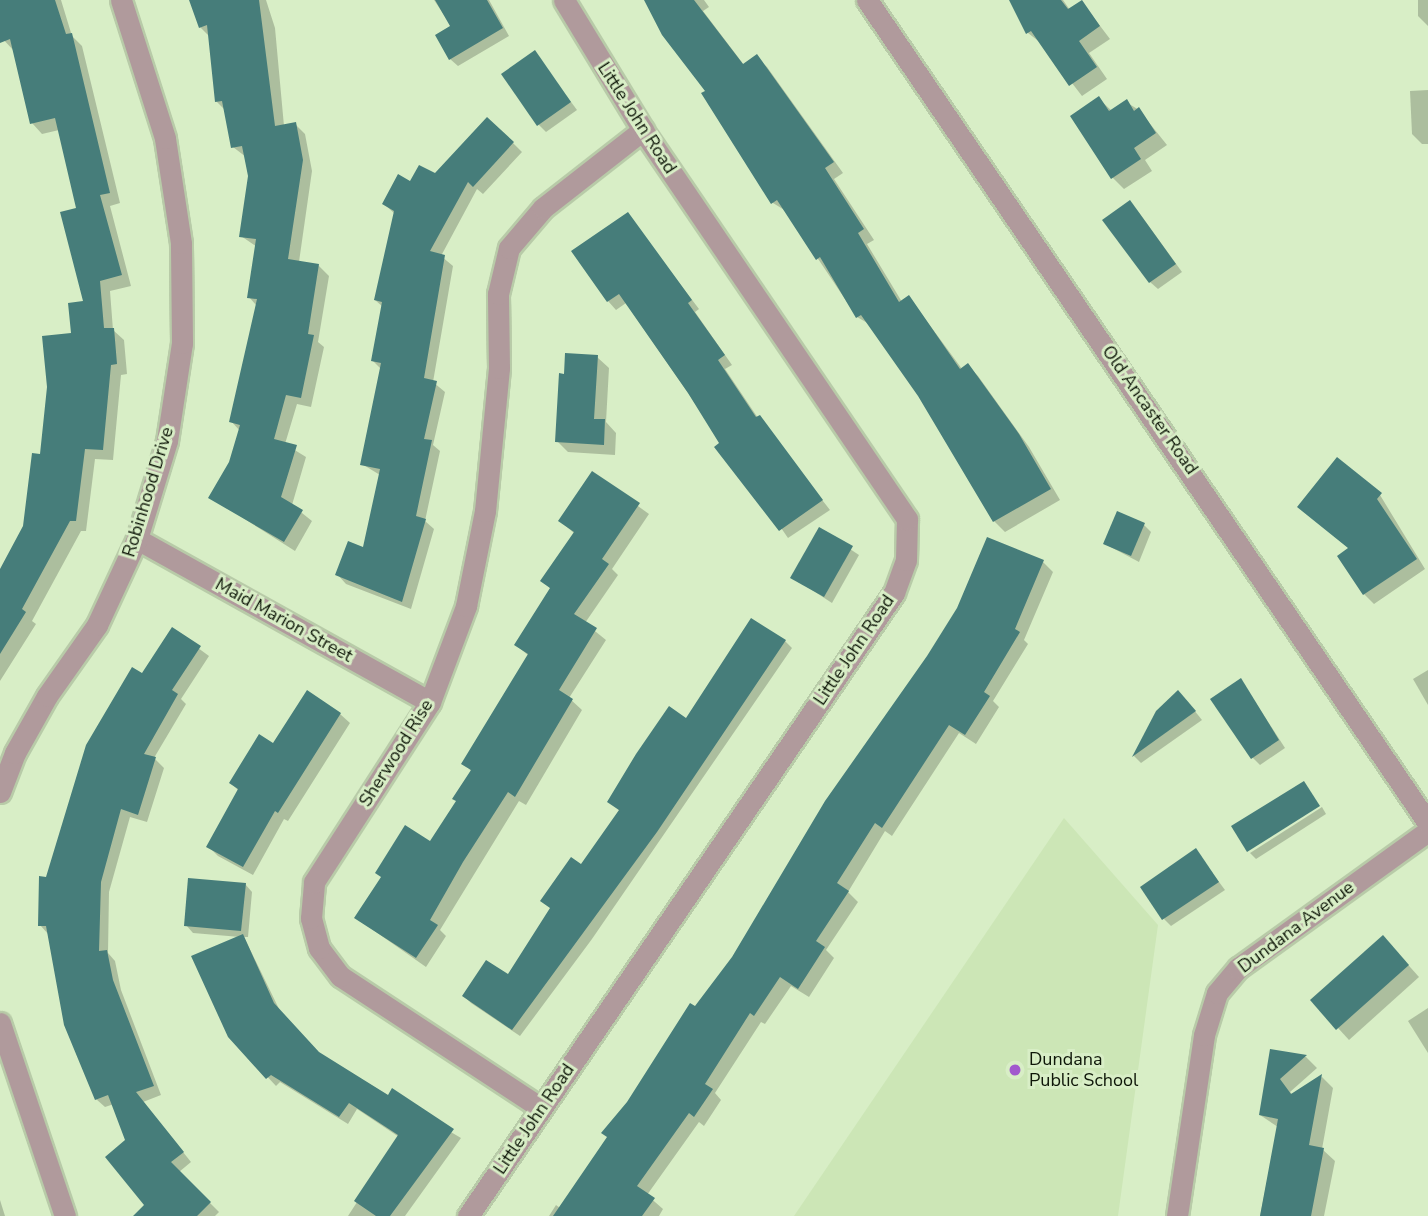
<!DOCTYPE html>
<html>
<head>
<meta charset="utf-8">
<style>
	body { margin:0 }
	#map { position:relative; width:1428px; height:1216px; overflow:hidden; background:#d8eec6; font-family:"Nunito Sans",sans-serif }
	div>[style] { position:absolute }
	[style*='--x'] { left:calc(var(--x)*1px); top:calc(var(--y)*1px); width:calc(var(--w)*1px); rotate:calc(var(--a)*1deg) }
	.built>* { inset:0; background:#cce6b6 }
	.shadow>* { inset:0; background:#0003 }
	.building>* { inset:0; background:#467d7a }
	.roads { filter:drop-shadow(2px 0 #b8cba8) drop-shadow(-2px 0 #b8cba8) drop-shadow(0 2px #b8cba8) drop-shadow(0 -2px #b8cba8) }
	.minor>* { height:21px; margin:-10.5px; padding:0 10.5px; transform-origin:10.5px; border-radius:10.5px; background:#b09a9c }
	.tertiary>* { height:21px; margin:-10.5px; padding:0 10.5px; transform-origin:10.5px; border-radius:10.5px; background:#b09a9c }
	.dots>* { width:19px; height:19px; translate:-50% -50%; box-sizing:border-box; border:4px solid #d8eec6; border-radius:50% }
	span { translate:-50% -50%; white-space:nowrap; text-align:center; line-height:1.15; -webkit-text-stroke:6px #d8eec6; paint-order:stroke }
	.street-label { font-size:18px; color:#0e1608 }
	.poi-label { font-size:18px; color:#0e1608 }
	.left { translate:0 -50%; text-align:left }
</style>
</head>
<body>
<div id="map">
	<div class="built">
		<i style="clip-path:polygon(1064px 818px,1158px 925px,1118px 1216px,794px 1216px)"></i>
	</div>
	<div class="shadow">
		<i style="clip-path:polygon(0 0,61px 0,72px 36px,82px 46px,120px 203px,110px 206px,131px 286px,110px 291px,113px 330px,124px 340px,127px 374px,121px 375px,113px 460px,95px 459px,86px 531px,81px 531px,32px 621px,36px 624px,0 681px,0 572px,25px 526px,72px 335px,86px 303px,78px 209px,59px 130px,42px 134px,32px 123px,15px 52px,0 36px)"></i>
		<i style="clip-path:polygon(192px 0,266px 0,275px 28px,284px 126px,295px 124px,305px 134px,312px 171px,299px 262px,318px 265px,329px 276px,318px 342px,324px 347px,311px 407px,297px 404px,285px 444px,306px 457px,292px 505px,312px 521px,295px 551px,210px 497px,231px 462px,240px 431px,231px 421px,257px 306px,249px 297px,257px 247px,241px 236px,250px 175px,246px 157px,233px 147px,226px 111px,216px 101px,210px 37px,200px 27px)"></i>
		<i style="clip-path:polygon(434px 0,489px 0,509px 36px,458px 66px,450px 59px,452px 27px)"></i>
		<i style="clip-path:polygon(645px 0,704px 0,709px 7px,703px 11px,744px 65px,756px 57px,767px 67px,843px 173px,834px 179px,874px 240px,867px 244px,902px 302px,909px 297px,962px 369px,968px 366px,978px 376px,1029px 447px,1060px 500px,1005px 532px,994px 521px,920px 395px,871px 325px,857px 317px,786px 211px,773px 203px,707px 91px)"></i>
		<i style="clip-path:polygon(1020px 0,1063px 0,1070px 10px,1082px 2px,1110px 39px,1089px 53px,1107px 79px,1082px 96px,1041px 43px,1028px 33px)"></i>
		<i style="clip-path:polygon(1418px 0,1428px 0,1428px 26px,1418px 16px)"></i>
		<i style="clip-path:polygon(535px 53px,577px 110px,546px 132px,539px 125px)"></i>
		<i style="clip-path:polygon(1428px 90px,1428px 144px,1422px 144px,1412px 134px,1410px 91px)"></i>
		<i style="clip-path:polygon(1099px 99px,1112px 111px,1126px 102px,1139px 110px,1167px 145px,1145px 160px,1152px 171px,1124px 189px,1113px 178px)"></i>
		<i style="clip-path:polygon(513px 143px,522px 152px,483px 194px,477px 189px,441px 256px,453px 266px,433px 382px,445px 392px,433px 445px,440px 451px,425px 521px,434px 529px,411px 609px,346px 584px,337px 574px,364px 549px,380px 475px,362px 464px,381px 369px,373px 361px,383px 307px,375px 300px,395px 214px,384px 204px,411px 183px)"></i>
		<i style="clip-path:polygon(1137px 210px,1182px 272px,1158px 289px,1150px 282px)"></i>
		<i style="clip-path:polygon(627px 214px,699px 309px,695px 312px,732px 365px,725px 369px,758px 418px,830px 510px,788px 538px,626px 303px,616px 310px,608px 301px)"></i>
		<i style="clip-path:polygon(597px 357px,609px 368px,606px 422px,616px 433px,615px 455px,568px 452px,557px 441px)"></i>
		<i style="clip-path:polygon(592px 473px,649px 514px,612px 569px,618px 575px,585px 623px,606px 640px,569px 698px,582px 710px,526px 805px,519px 801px,440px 930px,446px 936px,426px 967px,356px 918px,430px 843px,458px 802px,472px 772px,464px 763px,529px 656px,516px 645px,551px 589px,543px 581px,575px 534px,560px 521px)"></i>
		<i style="clip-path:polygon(1380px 495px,1425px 569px,1374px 604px,1364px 594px,1350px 549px,1299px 507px)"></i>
		<i style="clip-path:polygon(1144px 525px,1151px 532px,1139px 562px,1105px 544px)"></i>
		<i style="clip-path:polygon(820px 529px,859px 555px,832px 603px,792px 577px)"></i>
		<i style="clip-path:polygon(1043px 562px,1053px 572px,1024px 640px,1028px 644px,993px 701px,999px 707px,976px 744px,959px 733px,892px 836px,885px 831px,848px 892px,858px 902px,826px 950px,834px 958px,809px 997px,791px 986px,765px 1024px,761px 1022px,715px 1093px,721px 1100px,704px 1126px,699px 1122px,647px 1195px,663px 1209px,659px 1216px,549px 1216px,556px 1205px,560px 1208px,695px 1009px)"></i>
		<i style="clip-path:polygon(172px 629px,209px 656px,181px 699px,186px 704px,154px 758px,164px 768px,147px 822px,130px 817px,109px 892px,108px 953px,115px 961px,121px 990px,161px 1095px,143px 1102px,191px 1162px,179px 1172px,219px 1212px,215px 1216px,139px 1216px,146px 1205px,127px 1141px,114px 1104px,105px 1107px,96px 1099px,49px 935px,40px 925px,47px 878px,142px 675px)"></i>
		<i style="clip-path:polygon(785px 641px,792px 648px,592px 939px,520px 1036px,471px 1003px,464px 996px,508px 976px,620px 811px,609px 802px,686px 721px)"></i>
		<i style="clip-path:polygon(1428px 670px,1428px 705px,1413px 679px)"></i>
		<i style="clip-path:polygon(1241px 680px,1285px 748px,1260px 765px,1253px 758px)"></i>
		<i style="clip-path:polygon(1186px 700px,1202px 720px,1141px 763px,1134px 756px,1158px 712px)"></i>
		<i style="clip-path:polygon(340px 714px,350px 723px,288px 821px,284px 819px,253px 875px,218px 856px,208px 846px,239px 791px,231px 783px,273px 745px)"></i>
		<i style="clip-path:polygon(1322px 807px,1326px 814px,1256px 859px,1250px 853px)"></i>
		<i style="clip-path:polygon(1196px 851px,1225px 890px,1171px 926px,1164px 919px)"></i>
		<i style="clip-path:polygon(245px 884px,252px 892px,248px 937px,244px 937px,281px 1013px,320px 1055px,461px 1138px,405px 1216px,348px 1216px,399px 1137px,357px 1109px,348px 1124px,280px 1082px,276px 1086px,229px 1036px,240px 937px,193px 933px,186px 925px)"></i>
		<i style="clip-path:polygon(1394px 949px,1419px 977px,1349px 1040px,1338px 1028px)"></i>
		<i style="clip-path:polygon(1428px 1008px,1428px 1053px,1408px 1021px)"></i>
		<i style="clip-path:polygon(1272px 1051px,1306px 1057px,1317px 1068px,1290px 1092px,1293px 1095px,1322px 1077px,1333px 1088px,1322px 1149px,1335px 1161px,1324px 1216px,1260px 1216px,1278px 1127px,1260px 1115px)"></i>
		<i style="clip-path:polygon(0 1200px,5px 1216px,0 1216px)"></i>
	</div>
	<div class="building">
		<i style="clip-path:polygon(0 0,55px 0,66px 34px,72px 33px,110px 193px,100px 195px,122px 275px,100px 281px,104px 328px,114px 328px,117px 364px,111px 365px,103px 450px,85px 449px,76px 521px,70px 521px,22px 609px,26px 612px,0 654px,0 569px,23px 526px,32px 453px,40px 454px,47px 387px,42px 336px,71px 333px,68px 303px,83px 301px,60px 212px,76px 208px,55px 118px,30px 124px,10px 39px,0 43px)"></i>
		<i style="clip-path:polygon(189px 0,259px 0,275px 126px,296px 122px,303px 160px,288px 259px,319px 264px,308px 334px,314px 335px,301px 398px,286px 395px,274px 439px,297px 445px,281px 497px,303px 510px,284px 542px,208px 498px,229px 462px,240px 425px,229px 422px,257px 299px,247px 298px,256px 239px,239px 237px,248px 176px,242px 146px,231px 148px,222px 101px,215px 102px,207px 25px,199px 28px)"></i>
		<i style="clip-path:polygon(435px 0,487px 0,503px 28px,449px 60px,435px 35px,450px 26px)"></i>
		<i style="clip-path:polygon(644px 0,694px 0,743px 64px,757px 54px,834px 162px,825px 168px,864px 229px,858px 233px,899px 302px,909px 295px,960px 369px,968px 363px,1019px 434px,1051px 489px,993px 522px,918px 396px,861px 315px,856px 318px,820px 257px,816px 260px,777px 200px,771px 204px,701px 93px,705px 91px,662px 35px)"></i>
		<i style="clip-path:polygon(1009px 0,1061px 0,1068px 9px,1082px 0,1100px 26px,1079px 41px,1097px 67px,1069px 86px,1031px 31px,1026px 34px)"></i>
		<i style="clip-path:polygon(535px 50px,571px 102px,537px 126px,501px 74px)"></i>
		<i style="clip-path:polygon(1099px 96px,1109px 111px,1127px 99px,1134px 111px,1139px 107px,1156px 133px,1134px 148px,1141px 159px,1111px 179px,1070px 116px)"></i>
		<i style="clip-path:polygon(487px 117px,514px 142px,473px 187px,468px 182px,430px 251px,445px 255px,424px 378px,437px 381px,424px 439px,432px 440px,416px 516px,426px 519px,402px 602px,335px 575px,348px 541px,363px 547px,380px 469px,360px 465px,381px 363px,371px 361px,382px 302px,374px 300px,394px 211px,382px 204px,398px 174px,410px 181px,419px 165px,435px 173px)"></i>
		<i style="clip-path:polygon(1130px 200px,1176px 264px,1149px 283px,1102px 220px)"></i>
		<i style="clip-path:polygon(628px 212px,692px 300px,688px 303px,725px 355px,718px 360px,756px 417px,760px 415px,823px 500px,779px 531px,714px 447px,719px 443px,688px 393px,619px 294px,607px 302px,571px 251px)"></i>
		<i style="clip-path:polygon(565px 353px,598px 355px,594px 419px,605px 419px,604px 445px,555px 442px,559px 373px,564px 374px)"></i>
		<i style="clip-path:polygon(1337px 457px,1382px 493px,1377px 499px,1417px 559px,1363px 595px,1337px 556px,1348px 548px,1297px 507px)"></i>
		<i style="clip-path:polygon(592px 471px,640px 503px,602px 559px,609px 564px,574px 614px,597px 628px,559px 690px,573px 699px,515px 797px,508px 792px,463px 862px,430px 920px,438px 925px,416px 958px,354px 918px,381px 877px,375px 873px,405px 825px,430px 841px,456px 801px,452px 799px,471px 770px,461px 764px,528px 654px,514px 645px,550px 588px,540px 581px,574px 532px,558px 521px)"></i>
		<i style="clip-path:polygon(1117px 511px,1145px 523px,1131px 556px,1103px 544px)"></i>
		<i style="clip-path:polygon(819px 527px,853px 546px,824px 597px,790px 578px)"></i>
		<i style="clip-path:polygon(987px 537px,1044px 560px,1015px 629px,1020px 632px,984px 692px,990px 696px,965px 735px,949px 725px,882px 828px,875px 823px,837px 883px,849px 891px,816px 941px,825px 947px,798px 989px,780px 977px,754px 1016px,750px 1013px,705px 1084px,713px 1089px,694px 1117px,689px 1113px,637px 1186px,655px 1198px,642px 1216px,553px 1216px,607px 1137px,601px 1133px,627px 1102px,690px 1003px,695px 1006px,732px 957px,825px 801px,927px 656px,957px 608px)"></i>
		<i style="clip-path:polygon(751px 618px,786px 640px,657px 832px,512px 1030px,462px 996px,486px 960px,508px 974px,550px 908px,540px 901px,571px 857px,581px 864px,619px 810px,607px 802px,636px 754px,669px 706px,686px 718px)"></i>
		<i style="clip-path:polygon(172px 627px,201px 646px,172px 690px,178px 694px,144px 754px,156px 757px,138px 815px,121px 809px,101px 882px,99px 951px,107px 950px,113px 980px,154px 1086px,136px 1092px,184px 1152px,171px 1162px,211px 1202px,197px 1216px,133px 1216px,144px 1205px,105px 1157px,125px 1140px,108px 1095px,95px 1100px,64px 1025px,46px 926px,38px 926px,39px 876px,46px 877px,86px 745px,132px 667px,142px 673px)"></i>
		<i style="clip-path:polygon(1241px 678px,1279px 740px,1251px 759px,1210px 699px)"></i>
		<i style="clip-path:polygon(307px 690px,341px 713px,278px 813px,275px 811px,243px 867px,206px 847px,238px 789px,229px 783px,259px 734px,273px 743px)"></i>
		<i style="clip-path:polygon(1178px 690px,1196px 711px,1132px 757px,1156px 711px)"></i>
		<i style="clip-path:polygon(1304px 781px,1320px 806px,1247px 852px,1231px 826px)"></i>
		<i style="clip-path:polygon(1196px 848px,1219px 882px,1162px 920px,1140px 887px)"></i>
		<i style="clip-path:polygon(188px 878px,246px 883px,241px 931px,184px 926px)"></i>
		<i style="clip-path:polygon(243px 934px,274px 1003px,319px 1052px,388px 1095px,392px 1088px,454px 1129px,390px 1216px,376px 1216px,354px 1201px,398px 1135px,349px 1103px,339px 1117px,271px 1075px,266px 1079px,228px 1037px,191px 956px)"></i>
		<i style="clip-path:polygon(1383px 935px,1409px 965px,1336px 1030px,1310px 1000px)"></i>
		<i style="clip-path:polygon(1270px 1049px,1307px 1055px,1280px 1079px,1291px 1094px,1322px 1074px,1309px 1145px,1324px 1148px,1311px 1216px,1260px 1216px,1278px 1119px,1259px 1115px)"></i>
	</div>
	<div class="roads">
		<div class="minor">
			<i style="--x:137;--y:539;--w:335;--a:29.1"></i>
			<i style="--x:0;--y:792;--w:42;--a:-69"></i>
			<i style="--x:15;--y:753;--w:65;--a:-60.7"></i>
			<i style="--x:47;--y:696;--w:87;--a:-54.8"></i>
			<i style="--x:97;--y:625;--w:95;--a:-65.1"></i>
			<i style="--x:137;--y:539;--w:102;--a:-73"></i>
			<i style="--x:167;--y:441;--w:99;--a:-81.3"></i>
			<i style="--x:182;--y:343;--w:100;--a:-90.6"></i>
			<i style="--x:181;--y:243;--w:106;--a:-98.7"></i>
			<i style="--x:165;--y:138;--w:145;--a:-107.7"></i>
			<i style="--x:0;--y:1023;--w:204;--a:71.4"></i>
			<i style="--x:541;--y:1108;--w:240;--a:-146.7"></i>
			<i style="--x:340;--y:976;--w:35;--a:-127"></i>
			<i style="--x:319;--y:948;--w:31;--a:-105"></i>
			<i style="--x:311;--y:918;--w:36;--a:-85"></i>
			<i style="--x:314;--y:882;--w:214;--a:-57.2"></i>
			<i style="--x:430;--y:702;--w:103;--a:-69.4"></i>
			<i style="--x:466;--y:606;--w:97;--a:-78.7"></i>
			<i style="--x:485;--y:511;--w:144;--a:-84.4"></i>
			<i style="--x:499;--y:368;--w:74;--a:-90.8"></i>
			<i style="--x:498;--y:294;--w:47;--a:-76.6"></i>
			<i style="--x:509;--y:248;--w:52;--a:-49.6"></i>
			<i style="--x:543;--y:208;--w:127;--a:-38"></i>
			<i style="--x:468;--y:1216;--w:755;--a:-55.64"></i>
			<i style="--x:894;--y:593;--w:35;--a:-70"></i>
			<i style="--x:906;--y:560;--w:41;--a:-88.6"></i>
			<i style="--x:907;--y:519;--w:470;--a:-124.2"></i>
			<i style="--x:643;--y:130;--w:152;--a:-121.3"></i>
			<i style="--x:1177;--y:1216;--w:183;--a:-81.5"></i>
			<i style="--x:1204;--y:1035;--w:44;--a:-72.8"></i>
			<i style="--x:1217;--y:993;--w:33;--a:-50"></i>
			<i style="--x:1238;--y:968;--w:234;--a:-35.8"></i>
		</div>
		<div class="tertiary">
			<i style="--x:867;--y:0;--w:996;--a:55.72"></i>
		</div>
	</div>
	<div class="dots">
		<i style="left:1015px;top:1070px;background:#a159cd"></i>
	</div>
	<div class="street-label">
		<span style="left:637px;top:118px;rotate:57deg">Little John Road</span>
		<span style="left:1150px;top:410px;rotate:55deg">Old Ancaster Road</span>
		<span style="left:148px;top:492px;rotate:-73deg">Robinhood Drive</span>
		<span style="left:284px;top:620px;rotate:29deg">Maid Marion Street</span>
		<span style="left:854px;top:650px;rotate:-56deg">Little John Road</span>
		<span style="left:396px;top:753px;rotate:-58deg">Sherwood Rise</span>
		<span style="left:1296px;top:927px;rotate:-37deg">Dundana Avenue</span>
		<span style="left:534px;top:1119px;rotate:-56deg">Little John Road</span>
	</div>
	<div class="poi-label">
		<span class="left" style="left:1029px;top:1070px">Dundana<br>Public School</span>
	</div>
</div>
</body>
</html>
